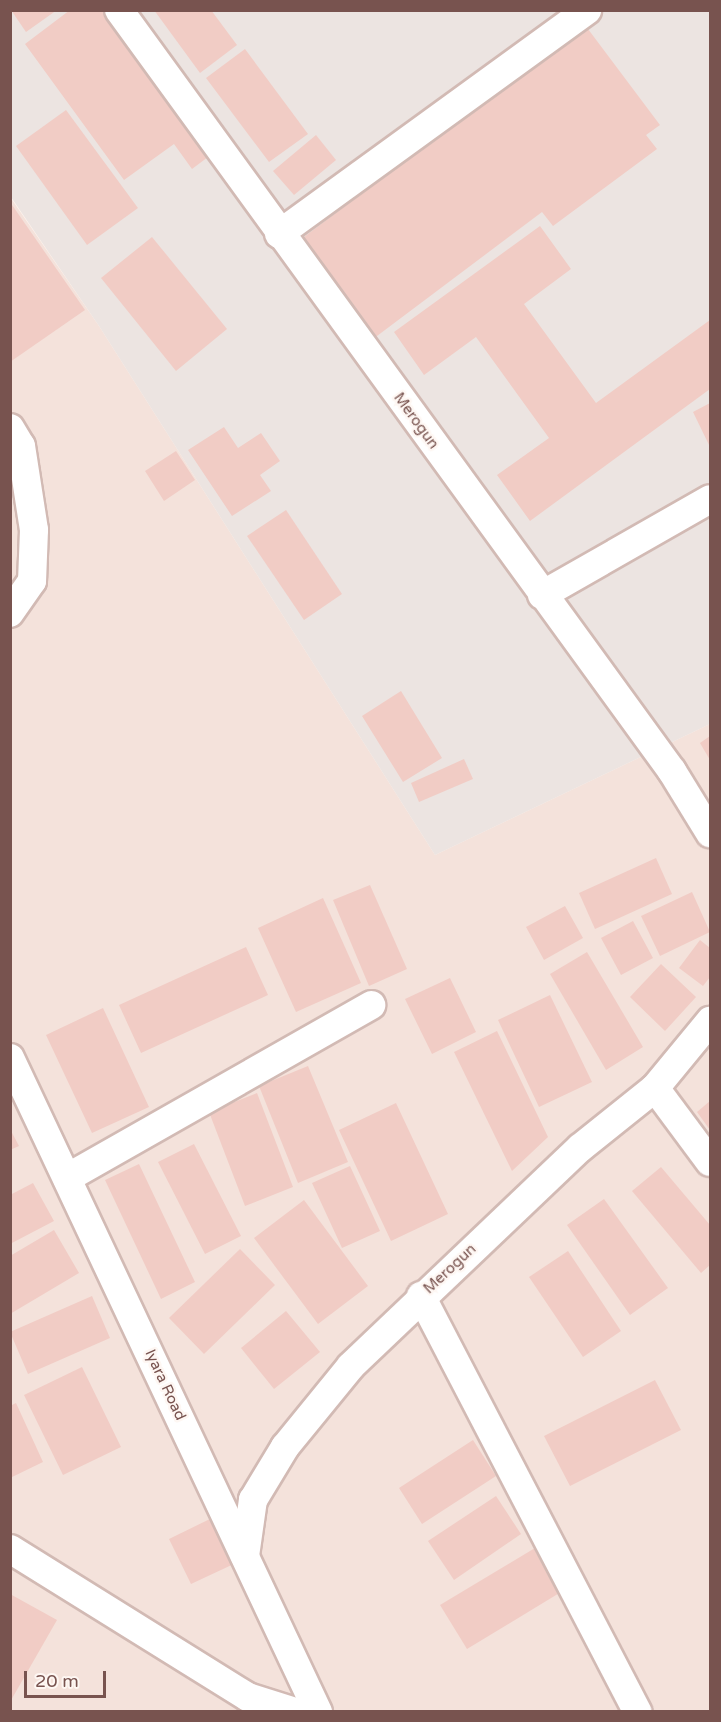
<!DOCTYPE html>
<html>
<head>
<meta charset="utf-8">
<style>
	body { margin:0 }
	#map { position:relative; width:721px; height:1722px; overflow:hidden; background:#fcf2ec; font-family:"Varela Round",sans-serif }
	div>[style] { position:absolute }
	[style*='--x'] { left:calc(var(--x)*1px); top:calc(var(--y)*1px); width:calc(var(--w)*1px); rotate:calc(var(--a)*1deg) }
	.residential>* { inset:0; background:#f4e2db }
	.industrial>* { inset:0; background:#ece4e1 }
	.building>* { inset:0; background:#f1ccc5 }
	.roads { filter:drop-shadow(2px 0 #d2bab4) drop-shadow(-2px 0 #d2bab4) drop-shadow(0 2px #d2bab4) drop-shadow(0 -2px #d2bab4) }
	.minor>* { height:28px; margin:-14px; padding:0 14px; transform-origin:14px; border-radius:14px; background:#fff }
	span { translate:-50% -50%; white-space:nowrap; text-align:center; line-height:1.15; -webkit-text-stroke:5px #fef7f3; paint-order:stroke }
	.street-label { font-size:15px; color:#78534f }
	.frame { position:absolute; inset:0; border:12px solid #78534f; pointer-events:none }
	.scale { position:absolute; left:24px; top:1671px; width:82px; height:27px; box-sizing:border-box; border:3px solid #78534f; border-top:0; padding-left:8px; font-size:18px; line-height:21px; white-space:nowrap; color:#78534f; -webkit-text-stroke:4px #fef7f3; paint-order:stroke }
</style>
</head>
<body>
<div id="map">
	<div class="residential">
		<i style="clip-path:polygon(10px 197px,99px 326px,435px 855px,710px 724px,710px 1711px,11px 1711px)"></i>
	</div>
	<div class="industrial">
		<i style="clip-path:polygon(10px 11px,710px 11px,710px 724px,435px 855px,99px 326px,11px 197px)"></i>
	</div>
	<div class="building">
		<i style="clip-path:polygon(11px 10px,57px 10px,26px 32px)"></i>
		<i style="clip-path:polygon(70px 10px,113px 10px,216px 151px,192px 169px,174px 144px,124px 180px,25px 44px)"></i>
		<i style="clip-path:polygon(154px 10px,211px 10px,237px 45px,200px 73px)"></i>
		<i style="clip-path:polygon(585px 25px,660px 125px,646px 135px,657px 149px,553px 226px,542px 212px,373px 339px,300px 240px)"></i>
		<i style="clip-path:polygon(245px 49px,308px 134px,269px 162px,206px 78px)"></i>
		<i style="clip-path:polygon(66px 110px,138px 208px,87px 245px,16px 146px)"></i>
		<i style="clip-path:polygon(316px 135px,336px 160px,294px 195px,273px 171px)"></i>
		<i style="clip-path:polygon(10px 202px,85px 310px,10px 362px)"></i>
		<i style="clip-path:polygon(540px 226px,571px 269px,524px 304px,596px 403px,710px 320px,710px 389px,530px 521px,497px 475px,549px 438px,476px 337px,424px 375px,394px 332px)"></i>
		<i style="clip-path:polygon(152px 237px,227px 329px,176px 371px,101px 278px)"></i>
		<i style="clip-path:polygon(710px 403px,710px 447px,693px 412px)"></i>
		<i style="clip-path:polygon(224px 427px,238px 448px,261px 433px,280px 461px,260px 475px,271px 491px,232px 516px,188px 450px)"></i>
		<i style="clip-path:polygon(176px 451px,195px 480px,164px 501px,145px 471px)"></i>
		<i style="clip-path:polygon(286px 510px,342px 594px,304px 620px,247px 536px)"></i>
		<i style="clip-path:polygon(401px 691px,442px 758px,403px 782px,362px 716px)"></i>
		<i style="clip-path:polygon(710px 736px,710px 760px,700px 743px)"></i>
		<i style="clip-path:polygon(464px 759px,473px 779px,419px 802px,411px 783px)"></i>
		<i style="clip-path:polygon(656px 858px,672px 894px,595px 929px,579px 893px)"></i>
		<i style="clip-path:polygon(370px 885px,407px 969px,369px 986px,333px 900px)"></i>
		<i style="clip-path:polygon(692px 892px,710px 932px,660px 956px,641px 916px)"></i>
		<i style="clip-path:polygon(323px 898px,361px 983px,296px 1012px,258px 928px)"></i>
		<i style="clip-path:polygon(565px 906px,583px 938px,544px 960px,526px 927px)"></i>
		<i style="clip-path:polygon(633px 921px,653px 958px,621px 975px,601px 938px)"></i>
		<i style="clip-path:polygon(700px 940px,710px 948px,710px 977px,703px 986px,679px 968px)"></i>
		<i style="clip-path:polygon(246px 947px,268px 995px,141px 1053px,119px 1005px)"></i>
		<i style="clip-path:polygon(587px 952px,643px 1047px,606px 1070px,550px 974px)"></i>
		<i style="clip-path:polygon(661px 964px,696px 997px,665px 1031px,630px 997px)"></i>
		<i style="clip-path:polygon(450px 978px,476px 1032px,432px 1054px,405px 999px)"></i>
		<i style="clip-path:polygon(550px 995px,592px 1082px,539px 1107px,498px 1020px)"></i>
		<i style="clip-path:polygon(103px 1008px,149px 1107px,92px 1133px,46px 1035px)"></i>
		<i style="clip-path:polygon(497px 1031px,548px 1137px,512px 1171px,454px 1052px)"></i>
		<i style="clip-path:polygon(308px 1066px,348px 1162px,298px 1183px,259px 1086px)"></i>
		<i style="clip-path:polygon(257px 1093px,293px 1187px,245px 1206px,209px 1112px)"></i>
		<i style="clip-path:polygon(710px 1101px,710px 1130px,697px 1112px)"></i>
		<i style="clip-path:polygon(396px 1103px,448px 1214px,391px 1241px,339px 1130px)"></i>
		<i style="clip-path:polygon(10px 1129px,19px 1146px,10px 1150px)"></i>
		<i style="clip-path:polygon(194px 1144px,241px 1236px,205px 1254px,158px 1162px)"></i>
		<i style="clip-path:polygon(139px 1164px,195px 1282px,161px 1299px,105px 1180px)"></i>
		<i style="clip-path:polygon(350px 1166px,380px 1231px,342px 1248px,312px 1183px)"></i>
		<i style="clip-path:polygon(661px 1167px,710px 1225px,710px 1265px,701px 1273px,632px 1191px)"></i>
		<i style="clip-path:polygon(33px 1183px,54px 1221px,10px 1244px,10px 1195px)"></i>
		<i style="clip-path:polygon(604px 1199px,668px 1288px,630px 1315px,567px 1225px)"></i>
		<i style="clip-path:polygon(304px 1200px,368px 1286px,318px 1324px,254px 1238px)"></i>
		<i style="clip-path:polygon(54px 1230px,79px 1273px,10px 1314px,10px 1256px)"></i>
		<i style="clip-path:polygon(240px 1249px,275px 1285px,204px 1354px,169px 1318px)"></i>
		<i style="clip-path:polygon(568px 1251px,621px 1331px,583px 1357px,529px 1277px)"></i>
		<i style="clip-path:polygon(92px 1296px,110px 1338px,28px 1374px,10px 1332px)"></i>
		<i style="clip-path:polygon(286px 1311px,320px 1352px,274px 1389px,241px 1348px)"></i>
		<i style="clip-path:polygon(82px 1367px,121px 1447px,63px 1475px,24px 1395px)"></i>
		<i style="clip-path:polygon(655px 1380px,681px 1430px,570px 1486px,544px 1436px)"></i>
		<i style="clip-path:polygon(16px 1403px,43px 1462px,10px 1478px,10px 1406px)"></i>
		<i style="clip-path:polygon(473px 1440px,496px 1476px,422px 1524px,399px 1488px)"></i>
		<i style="clip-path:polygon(496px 1496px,521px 1534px,454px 1580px,428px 1541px)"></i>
		<i style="clip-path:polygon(216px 1516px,238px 1562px,191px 1584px,169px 1539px)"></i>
		<i style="clip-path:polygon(535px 1548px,561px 1592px,467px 1649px,440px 1605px)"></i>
		<i style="clip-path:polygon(10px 1594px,57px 1620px,10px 1702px)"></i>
	</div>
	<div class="roads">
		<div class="minor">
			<i style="--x:119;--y:10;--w:941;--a:54"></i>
			<i style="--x:672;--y:771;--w:73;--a:58.5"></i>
			<i style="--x:279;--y:234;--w:381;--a:-36"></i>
			<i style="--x:10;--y:428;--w:21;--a:59"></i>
			<i style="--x:21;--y:446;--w:85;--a:81.2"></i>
			<i style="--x:34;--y:530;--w:51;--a:92.2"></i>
			<i style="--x:32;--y:581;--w:39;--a:125"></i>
			<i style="--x:542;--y:595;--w:193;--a:-29.7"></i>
			<i style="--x:10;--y:1058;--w:723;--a:64.78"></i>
			<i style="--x:655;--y:1088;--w:92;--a:53.4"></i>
			<i style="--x:67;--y:1178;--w:350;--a:-29.6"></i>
			<i style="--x:421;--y:1296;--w:469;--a:62.5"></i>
			<i style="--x:10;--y:1549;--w:280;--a:31.9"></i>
			<i style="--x:248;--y:1697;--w:49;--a:17.7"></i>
			<i style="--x:245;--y:1556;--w:57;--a:-81.9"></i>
			<i style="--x:253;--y:1500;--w:62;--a:-58.9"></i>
			<i style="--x:285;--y:1447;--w:104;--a:-50.8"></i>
			<i style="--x:351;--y:1366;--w:316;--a:-43.6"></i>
			<i style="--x:580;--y:1148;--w:96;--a:-38.7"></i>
			<i style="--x:655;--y:1088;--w:87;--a:-50.6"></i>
		</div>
	</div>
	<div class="street-label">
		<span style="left:416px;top:421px;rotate:54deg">Merogun</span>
		<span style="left:450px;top:1269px;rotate:-43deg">Merogun</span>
		<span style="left:165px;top:1385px;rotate:65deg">Iyara Road</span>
	</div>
	<div class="frame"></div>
	<div class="scale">20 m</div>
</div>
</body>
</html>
